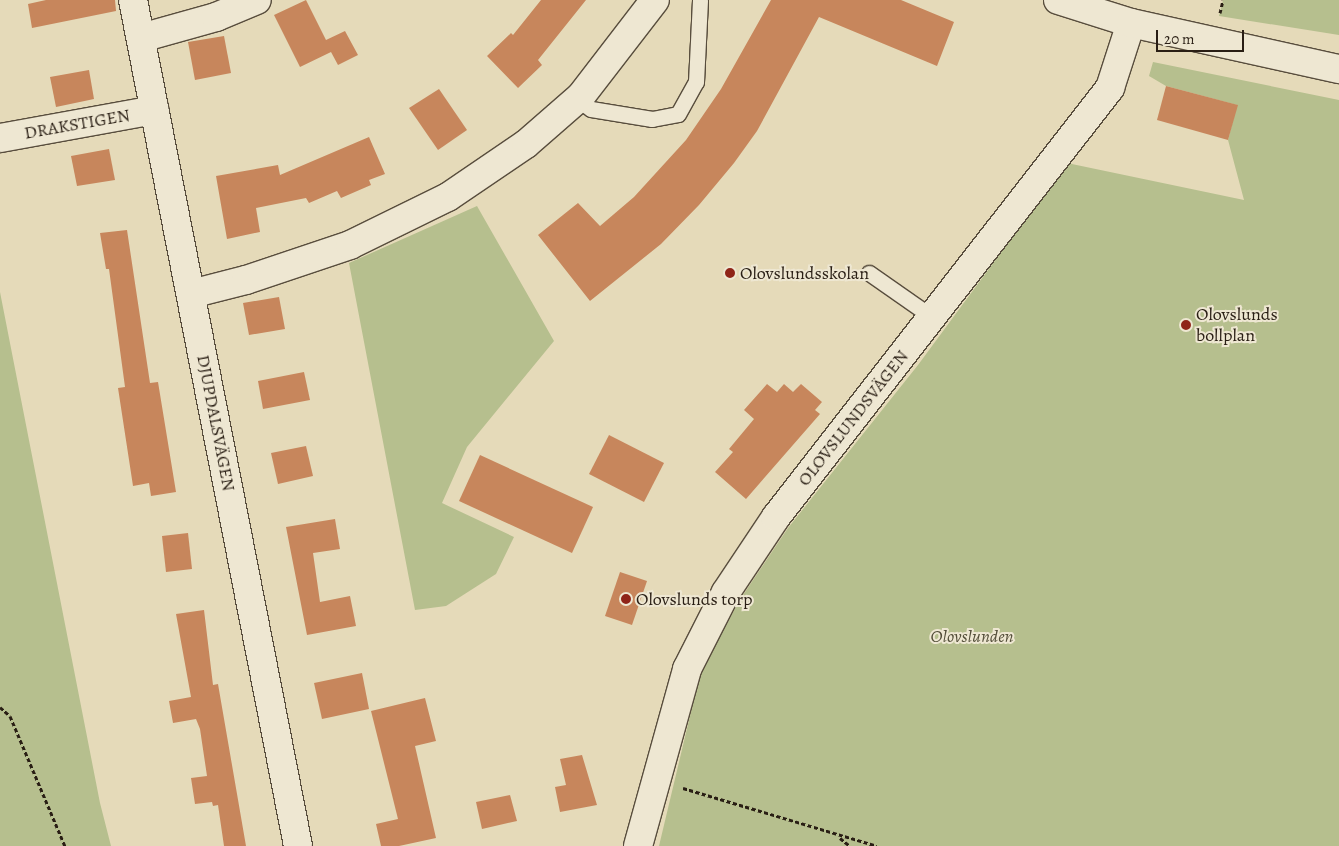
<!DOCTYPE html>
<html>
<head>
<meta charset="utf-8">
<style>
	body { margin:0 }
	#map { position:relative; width:1339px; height:846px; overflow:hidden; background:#e5dab9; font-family:Alegreya,serif }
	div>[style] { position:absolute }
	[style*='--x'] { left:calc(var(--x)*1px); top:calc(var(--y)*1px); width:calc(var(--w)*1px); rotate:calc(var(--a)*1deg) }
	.green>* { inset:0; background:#b6bf8e }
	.building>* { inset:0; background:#c7865c }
	.path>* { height:3px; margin-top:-1.5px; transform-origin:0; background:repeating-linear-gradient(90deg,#291e14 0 4px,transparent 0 6.5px) }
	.roads { filter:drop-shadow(1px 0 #584d3d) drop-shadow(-1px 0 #584d3d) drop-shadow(0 1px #584d3d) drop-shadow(0 -1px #584d3d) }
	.service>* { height:15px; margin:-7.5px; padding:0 7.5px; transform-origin:7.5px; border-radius:7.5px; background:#eee7d2 }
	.minor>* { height:28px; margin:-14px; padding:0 14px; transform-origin:14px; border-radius:14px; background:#eee7d2 }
	.tertiary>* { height:28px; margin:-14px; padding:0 14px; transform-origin:14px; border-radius:14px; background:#eee7d2 }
	.dots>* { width:14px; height:14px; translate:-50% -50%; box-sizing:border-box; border:2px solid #eee7d2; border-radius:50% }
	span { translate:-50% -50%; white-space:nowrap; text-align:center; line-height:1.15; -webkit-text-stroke:4px #eee7d2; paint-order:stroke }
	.street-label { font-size:18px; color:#291e14 }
	.poi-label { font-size:18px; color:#291e14 }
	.left { translate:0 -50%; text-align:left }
	.park-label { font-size:18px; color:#534e39; font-style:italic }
	.scale { position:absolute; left:1156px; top:30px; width:88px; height:22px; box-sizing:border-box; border:2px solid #291e14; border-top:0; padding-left:6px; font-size:15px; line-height:18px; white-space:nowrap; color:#291e14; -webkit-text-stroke:4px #eee7d2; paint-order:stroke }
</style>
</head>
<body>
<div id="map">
	<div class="green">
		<i style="clip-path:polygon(1223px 0,1339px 0,1339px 35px,1219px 16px)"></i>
		<i style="clip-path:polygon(1153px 62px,1339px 100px,1339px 846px,659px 846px,700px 674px,739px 601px,788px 528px,918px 365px,1067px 163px,1244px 200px,1228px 140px,1237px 105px,1166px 86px,1149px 76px)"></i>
		<i style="clip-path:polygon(477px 206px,554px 341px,467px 447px,442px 503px,514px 537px,496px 574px,446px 606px,415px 610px,349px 263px)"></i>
		<i style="clip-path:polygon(0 292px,100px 803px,111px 846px,0 846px)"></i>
	</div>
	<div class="building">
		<i style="clip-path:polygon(46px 0,115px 0,116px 11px,32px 28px,28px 4px)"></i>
		<i style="clip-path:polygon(306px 0,326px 40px,345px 31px,358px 55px,338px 65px,331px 52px,300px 67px,274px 15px)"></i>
		<i style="clip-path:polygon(541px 0,586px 0,538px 60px,542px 65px,518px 88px,487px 56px,511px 33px,513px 35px)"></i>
		<i style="clip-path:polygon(771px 0,901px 0,954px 22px,937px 66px,819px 17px,757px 131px,734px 163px,699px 205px,661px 244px,590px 301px,538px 235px,578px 203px,600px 226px,634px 197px,686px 140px,721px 89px)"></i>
		<i style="clip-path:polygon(224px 36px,231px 73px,195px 80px,188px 42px)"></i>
		<i style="clip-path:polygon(89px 70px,94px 99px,56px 107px,50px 77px)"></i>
		<i style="clip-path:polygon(1166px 86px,1238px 105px,1228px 140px,1157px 120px)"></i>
		<i style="clip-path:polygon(439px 89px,467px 130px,438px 150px,409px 108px)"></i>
		<i style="clip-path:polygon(369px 137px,385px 174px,369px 180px,371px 185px,341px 198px,337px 191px,309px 203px,306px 198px,256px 208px,260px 232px,227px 239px,216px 176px,278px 165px,280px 175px)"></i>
		<i style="clip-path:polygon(109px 149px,115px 180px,77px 186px,71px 156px)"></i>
		<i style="clip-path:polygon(127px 230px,150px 383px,158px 382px,176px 492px,151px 496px,149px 483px,133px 486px,118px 388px,125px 387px,109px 269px,106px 269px,100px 233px)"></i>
		<i style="clip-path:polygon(279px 297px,285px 329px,249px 335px,243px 303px)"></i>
		<i style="clip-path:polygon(304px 372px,310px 400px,263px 409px,258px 381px)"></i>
		<i style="clip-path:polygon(767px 384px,777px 392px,784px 384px,793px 392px,801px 384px,822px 402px,815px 410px,820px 414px,746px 499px,715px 472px,733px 452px,729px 449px,754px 419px,744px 410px)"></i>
		<i style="clip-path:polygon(609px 435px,664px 463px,644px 502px,589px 474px)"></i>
		<i style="clip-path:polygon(306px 446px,313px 476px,278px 484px,271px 453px)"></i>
		<i style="clip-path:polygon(480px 455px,593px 507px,572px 553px,459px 501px)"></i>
		<i style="clip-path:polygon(335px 519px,340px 549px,313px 553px,320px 602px,350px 596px,356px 626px,307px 635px,286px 527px)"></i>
		<i style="clip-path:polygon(188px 533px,192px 569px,166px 572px,162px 536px)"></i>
		<i style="clip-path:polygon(620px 572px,647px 581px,632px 625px,605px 616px)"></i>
		<i style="clip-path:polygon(204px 610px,213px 685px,218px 684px,246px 846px,224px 846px,218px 805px,213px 806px,212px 802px,195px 804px,191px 778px,207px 776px,200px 729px,196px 719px,173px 723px,169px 701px,191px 697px,176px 614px)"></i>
		<i style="clip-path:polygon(362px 673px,369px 709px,322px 719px,314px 683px)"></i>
		<i style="clip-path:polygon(425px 698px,436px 741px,415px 746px,436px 838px,399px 846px,381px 846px,376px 824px,398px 819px,371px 711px)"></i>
		<i style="clip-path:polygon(582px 755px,597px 805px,560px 812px,555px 787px,566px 785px,560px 759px)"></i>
		<i style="clip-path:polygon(510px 795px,517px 821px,482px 829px,476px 802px)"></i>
	</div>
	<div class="path">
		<i style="--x:1220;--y:13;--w:13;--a:-77"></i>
		<i style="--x:0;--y:707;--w:13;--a:42"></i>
		<i style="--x:10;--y:716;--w:141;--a:67.1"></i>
		<i style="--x:683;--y:788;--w:202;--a:16.6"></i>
		<i style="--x:840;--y:838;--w:13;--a:39"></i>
	</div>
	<div class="roads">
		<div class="service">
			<i style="--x:577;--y:99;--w:17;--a:36"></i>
			<i style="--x:591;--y:109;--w:62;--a:9.3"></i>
			<i style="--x:652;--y:119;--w:26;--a:-11"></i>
			<i style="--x:678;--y:114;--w:37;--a:-61"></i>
			<i style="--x:696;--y:82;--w:82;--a:-87.2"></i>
			<i style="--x:869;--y:273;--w:77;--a:34.9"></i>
		</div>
		<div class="minor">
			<i style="--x:141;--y:38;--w:78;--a:-15.6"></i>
			<i style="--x:216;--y:17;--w:44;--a:-22.5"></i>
			<i style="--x:0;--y:138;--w:157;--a:-10.3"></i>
			<i style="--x:191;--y:294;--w:57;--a:-14.3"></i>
			<i style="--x:246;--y:280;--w:110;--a:-18.6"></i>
			<i style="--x:350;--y:245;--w:109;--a:-26.1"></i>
			<i style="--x:448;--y:197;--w:94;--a:-34.2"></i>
			<i style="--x:526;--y:144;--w:73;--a:-41.1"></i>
			<i style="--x:581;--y:96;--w:121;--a:-52.4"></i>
			<i style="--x:638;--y:846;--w:184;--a:-74.5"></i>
			<i style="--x:687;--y:669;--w:86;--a:-63.1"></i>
			<i style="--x:726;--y:592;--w:90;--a:-56.3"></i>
			<i style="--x:776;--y:517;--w:544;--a:-52.1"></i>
			<i style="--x:1110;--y:88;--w:68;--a:-72.1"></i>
		</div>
		<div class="tertiary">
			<i style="--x:133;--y:0;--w:862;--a:78.96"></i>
			<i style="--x:1058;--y:0;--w:77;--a:17.5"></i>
			<i style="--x:1131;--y:23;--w:213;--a:12.5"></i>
		</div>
	</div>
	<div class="dots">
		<i style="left:730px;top:273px;background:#8f2418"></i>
		<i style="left:1186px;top:325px;background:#8f2418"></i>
		<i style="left:626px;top:599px;background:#8f2418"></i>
	</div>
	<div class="street-label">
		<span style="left:77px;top:124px;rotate:-10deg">DRAKSTIGEN</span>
		<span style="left:853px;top:418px;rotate:-52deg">OLOVSLUNDSVÄGEN</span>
		<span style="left:216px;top:423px;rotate:79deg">DJUPDALSVÄGEN</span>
	</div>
	<div class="poi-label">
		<span class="left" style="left:740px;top:273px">Olovslundsskolan</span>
		<span class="left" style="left:1196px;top:325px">Olovslunds<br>bollplan</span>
		<span class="left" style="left:636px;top:599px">Olovslunds torp</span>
	</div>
	<div class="park-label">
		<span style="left:972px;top:636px">Olovslunden</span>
	</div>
	<div class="scale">20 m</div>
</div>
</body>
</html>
